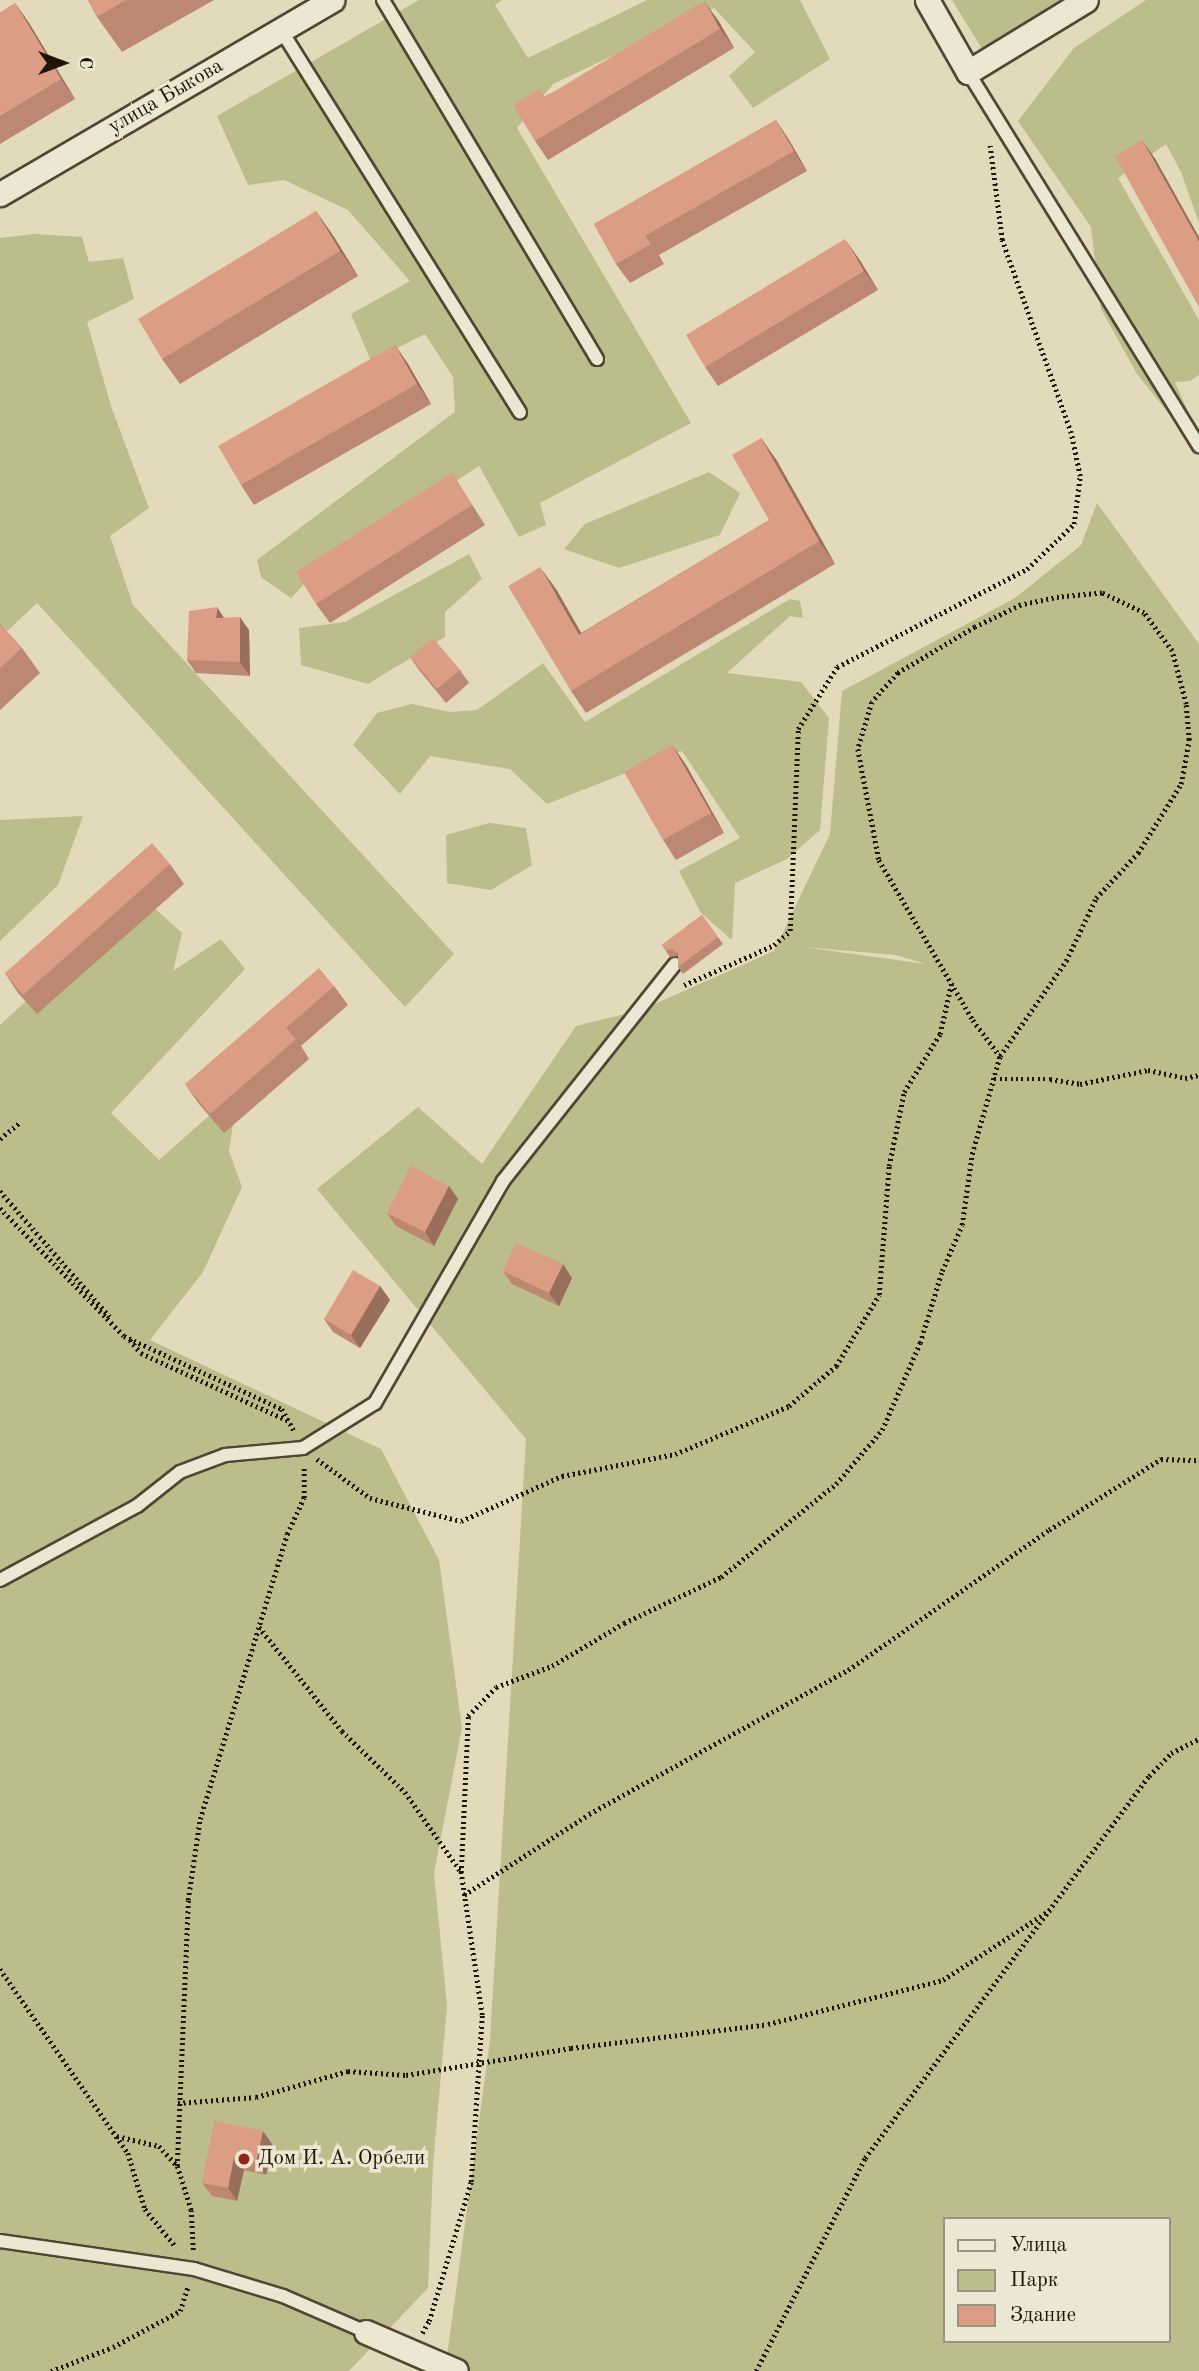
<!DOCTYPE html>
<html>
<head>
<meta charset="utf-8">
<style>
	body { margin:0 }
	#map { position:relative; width:1199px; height:2371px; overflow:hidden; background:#e2dabb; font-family:"Old Standard TT",serif }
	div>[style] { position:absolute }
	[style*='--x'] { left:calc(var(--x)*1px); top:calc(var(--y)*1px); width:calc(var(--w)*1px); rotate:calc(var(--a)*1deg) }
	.green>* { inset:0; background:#bbbd8b }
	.path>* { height:4.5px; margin-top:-2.25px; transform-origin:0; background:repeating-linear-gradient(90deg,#1f1406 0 2px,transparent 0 5.5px) }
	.roads { filter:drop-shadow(2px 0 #504633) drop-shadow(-2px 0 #504633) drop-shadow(0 2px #504633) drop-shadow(0 -2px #504633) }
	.lane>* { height:12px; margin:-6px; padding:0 6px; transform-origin:6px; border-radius:6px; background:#ece7d3 }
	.street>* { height:23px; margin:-11.5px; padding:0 11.5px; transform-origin:11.5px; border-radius:11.5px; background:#ece7d3 }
	.wall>* { inset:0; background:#bc8872 }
	.shaded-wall>* { inset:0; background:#996f5c }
	.building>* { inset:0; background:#db9e84 }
	.dots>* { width:19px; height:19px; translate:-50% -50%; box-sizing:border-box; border:4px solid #ece7d3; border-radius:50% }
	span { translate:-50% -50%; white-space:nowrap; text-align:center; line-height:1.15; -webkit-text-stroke:7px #ece7d3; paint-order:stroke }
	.street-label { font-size:21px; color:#1f1406 }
	.poi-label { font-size:21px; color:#1f1406 }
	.left { translate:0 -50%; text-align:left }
	.legend { position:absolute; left:943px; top:2217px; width:228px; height:126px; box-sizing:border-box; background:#ece7d3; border:2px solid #9a9381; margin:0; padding:9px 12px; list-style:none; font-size:21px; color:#1f1406 }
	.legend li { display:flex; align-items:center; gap:14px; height:35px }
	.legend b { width:35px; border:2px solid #9a9381 }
	.north { position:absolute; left:28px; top:28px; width:70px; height:70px; -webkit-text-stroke:5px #ece7d3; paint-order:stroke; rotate:90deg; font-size:19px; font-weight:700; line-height:28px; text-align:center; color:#1f1406 }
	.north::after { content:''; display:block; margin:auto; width:24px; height:32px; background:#1f1406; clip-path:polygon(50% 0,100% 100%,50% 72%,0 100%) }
</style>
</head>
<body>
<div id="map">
	<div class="green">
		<i style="clip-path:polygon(419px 0,502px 0,495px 5px,528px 58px,647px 0,800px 0,830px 59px,753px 108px,729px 76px,755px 52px,714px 8px,553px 84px,517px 128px,691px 423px,540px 503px,546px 525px,519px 537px,479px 466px,317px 571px,291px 598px,261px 577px,257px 560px,455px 412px,453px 377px,425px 334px,371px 361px,351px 314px,410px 281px,348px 210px,284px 180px,248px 185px,217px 116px)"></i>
		<i style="clip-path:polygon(952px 0,1063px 0,987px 57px)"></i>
		<i style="clip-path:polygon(1146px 0,1199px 0,1199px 223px,1181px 172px,1166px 144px,1118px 178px,1199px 320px,1199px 375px,1190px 381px,1175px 382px,1199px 437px,1189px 439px,1137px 374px,1101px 309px,1091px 227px,1018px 121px,1074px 48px)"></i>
		<i style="clip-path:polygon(34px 234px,82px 237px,89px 262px,123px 258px,134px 299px,87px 322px,111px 406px,149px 508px,110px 536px,133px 605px,454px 954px,405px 1007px,37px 603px,0 638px,0 238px)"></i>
		<i style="clip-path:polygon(709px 472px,740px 493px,720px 535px,619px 568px,564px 549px,585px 524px)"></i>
		<i style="clip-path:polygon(evenodd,1097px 503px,1199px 644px,1199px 2371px,445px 2371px,490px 2040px,526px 1439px,317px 1189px,418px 1107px,482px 1164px,576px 1026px,641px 1010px,774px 951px,830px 834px,842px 691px,1015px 598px,1081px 545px,1097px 503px,804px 947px,895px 955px,926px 964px,925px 964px,804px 947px,1097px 503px,945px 2219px,1169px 2219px,1169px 2341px,945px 2341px,945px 2219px)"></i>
		<i style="clip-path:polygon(469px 554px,482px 579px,445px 612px,445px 637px,368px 684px,301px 665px,299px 628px,345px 622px)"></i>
		<i style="clip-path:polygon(790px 599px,800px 601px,803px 618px,790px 616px,727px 673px,801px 682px,829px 718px,820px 830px,787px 859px,735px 883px,732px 940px,701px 913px,679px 871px,740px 838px,682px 751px,547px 804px,510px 769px,430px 756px,400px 794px,353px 745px,377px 713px,412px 704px,451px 712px,477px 710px,543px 663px,585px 722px)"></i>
		<i style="clip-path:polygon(83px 816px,58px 885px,0 941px,0 820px)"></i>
		<i style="clip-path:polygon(489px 823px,526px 828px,532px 865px,491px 890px,447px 883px,446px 835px)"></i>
		<i style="clip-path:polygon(141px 896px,182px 933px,173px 971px,221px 939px,245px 969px,111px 1113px,159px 1160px,238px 1090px,229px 1151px,242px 1187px,203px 1272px,150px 1340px,381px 1449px,439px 1560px,462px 1728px,434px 1873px,447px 2006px,433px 2165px,428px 2288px,349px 2371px,0 2371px,0 1025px)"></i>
	</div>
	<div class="path">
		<i style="--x:684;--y:985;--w:98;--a:-24"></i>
		<i style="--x:774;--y:945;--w:21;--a:-41"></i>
		<i style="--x:790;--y:931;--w:202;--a:-87.7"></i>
		<i style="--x:798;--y:729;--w:73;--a:-57.8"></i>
		<i style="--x:837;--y:667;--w:214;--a:-27.3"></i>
		<i style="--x:1027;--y:569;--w:65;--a:-43.8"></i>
		<i style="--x:1074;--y:524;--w:48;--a:-82.9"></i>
		<i style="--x:1080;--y:476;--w:44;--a:-101.8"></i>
		<i style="--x:1071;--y:433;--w:205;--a:-109.7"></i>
		<i style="--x:1002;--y:240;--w:95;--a:-97.3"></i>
		<i style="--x:994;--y:1079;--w:56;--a:0"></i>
		<i style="--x:1050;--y:1079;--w:30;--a:9"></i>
		<i style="--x:1080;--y:1084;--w:69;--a:-11.6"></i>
		<i style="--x:1148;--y:1070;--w:38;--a:12"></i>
		<i style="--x:1185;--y:1078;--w:14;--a:-12"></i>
		<i style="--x:0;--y:1139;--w:25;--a:-40"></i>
		<i style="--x:0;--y:1191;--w:167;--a:48.9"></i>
		<i style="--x:0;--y:1208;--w:178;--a:45.9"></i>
		<i style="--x:124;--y:1336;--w:174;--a:24.8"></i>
		<i style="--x:282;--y:1409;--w:25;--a:61"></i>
		<i style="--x:130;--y:1340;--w:17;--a:50"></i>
		<i style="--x:141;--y:1353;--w:163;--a:24.7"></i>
		<i style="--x:317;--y:1459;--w:66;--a:36.3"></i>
		<i style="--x:370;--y:1498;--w:94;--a:14.2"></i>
		<i style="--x:461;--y:1521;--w:111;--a:-24"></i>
		<i style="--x:562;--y:1476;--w:115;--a:-11"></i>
		<i style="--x:675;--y:1454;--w:124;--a:-22.8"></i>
		<i style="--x:789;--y:1406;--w:62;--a:-40.4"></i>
		<i style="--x:836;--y:1366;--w:83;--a:-58.8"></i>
		<i style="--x:879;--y:1295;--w:129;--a:-85.6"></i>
		<i style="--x:889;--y:1166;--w:76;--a:-78.5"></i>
		<i style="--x:904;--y:1092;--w:68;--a:-58.2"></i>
		<i style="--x:940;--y:1034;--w:55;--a:-77.5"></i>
		<i style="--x:259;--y:1627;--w:133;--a:51.4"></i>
		<i style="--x:342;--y:1731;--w:88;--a:44.1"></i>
		<i style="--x:405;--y:1792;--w:98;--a:55"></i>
		<i style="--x:464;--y:1895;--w:149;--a:-32.9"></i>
		<i style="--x:589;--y:1814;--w:296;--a:-29.1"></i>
		<i style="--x:848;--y:1670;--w:245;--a:-34.9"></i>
		<i style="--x:1049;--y:1530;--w:133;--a:-32.4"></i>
		<i style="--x:1161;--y:1459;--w:38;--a:2"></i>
		<i style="--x:0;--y:1969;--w:224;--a:55.2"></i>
		<i style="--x:128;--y:2153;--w:59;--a:73.1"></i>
		<i style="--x:145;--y:2209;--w:49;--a:50.8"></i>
		<i style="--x:178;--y:2103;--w:78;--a:-4.4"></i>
		<i style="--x:256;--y:2097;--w:96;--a:-15.8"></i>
		<i style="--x:348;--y:2071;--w:58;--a:3.9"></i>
		<i style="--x:406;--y:2075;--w:167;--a:-9.3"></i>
		<i style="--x:571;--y:2048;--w:198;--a:-6.9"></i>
		<i style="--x:768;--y:2024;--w:180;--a:-14.1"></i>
		<i style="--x:943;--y:1980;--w:128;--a:-33.2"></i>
		<i style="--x:117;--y:2136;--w:43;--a:13.4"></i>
		<i style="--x:159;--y:2146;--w:26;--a:47"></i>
		<i style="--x:193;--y:2250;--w:40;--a:-92.9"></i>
		<i style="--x:191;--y:2210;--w:46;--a:-107.7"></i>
		<i style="--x:177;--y:2166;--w:266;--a:-87.6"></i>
		<i style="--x:188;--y:1900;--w:82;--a:-81.6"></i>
		<i style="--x:200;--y:1819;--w:298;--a:-73"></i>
		<i style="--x:287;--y:1534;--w:40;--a:-65"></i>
		<i style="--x:304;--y:1498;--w:31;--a:-90"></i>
		<i style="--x:422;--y:2333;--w:14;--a:-60"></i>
		<i style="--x:429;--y:2321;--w:145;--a:-73.2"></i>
		<i style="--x:471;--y:2182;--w:167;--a:-86.2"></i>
		<i style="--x:482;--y:2015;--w:144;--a:-98.4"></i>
		<i style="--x:461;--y:1873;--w:157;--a:-87.4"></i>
		<i style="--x:468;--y:1716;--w:40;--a:-46"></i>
		<i style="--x:496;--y:1687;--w:60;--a:-20.6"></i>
		<i style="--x:552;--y:1666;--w:84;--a:-30.8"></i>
		<i style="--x:624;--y:1623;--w:107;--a:-25.4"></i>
		<i style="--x:721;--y:1577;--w:148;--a:-39"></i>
		<i style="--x:836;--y:1484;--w:71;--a:-49.6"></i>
		<i style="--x:882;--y:1430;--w:95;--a:-66.4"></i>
		<i style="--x:920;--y:1343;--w:75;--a:-73"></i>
		<i style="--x:942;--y:1271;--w:50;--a:-66.5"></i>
		<i style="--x:962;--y:1225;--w:72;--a:-82"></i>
		<i style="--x:972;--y:1154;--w:102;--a:-74.1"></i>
		<i style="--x:1000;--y:1056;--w:116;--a:-55.2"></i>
		<i style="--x:1066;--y:961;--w:70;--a:-64.5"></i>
		<i style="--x:1096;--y:898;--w:62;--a:-47"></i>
		<i style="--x:1138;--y:853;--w:81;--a:-58.1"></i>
		<i style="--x:1181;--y:784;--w:45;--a:-79.7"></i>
		<i style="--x:1189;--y:740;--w:36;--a:-95"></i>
		<i style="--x:1186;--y:704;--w:55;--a:-104.8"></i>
		<i style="--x:1172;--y:651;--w:47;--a:-126.4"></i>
		<i style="--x:1144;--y:613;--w:47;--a:-154.5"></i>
		<i style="--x:1102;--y:593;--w:43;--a:174.7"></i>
		<i style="--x:1059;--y:597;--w:39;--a:168"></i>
		<i style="--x:1021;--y:605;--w:51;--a:154.4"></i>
		<i style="--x:975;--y:627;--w:90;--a:149.1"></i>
		<i style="--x:898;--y:673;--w:39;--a:132"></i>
		<i style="--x:872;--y:702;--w:49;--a:106.6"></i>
		<i style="--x:858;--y:749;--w:113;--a:79.3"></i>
		<i style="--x:879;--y:860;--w:186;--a:59.6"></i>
		<i style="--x:973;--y:1020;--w:45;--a:53.1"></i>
		<i style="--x:51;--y:2371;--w:66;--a:-21.2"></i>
		<i style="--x:113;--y:2347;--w:76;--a:-28.2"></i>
		<i style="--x:180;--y:2311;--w:26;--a:-72"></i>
		<i style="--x:756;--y:2371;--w:239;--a:-62.9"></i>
		<i style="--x:865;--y:2158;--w:476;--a:-53.4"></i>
		<i style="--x:1149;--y:1776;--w:32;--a:-46"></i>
		<i style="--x:1171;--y:1753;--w:31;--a:-27"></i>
	</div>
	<div class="roads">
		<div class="lane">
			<i style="--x:383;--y:0;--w:418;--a:59.2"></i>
			<i style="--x:281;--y:30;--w:451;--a:58"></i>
			<i style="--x:968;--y:72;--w:440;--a:58.3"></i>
			<i style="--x:0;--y:1580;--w:156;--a:-28.4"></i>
			<i style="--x:137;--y:1506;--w:55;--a:-38.3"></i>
			<i style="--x:180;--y:1472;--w:48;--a:-20.7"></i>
			<i style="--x:225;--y:1455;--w:78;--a:-5.1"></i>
			<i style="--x:303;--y:1448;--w:85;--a:-32"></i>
			<i style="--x:375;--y:1403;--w:256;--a:-60"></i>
			<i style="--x:503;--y:1181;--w:277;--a:-51.6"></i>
			<i style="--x:0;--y:2241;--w:196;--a:8.2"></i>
			<i style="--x:194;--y:2269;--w:93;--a:16.9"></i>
			<i style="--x:283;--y:2296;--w:90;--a:23.4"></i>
		</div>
		<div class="street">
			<i style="--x:927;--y:0;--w:83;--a:60.3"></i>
			<i style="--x:968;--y:72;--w:138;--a:-31.4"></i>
			<i style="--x:0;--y:194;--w:385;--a:-30.3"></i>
			<i style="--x:366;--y:2332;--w:98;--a:23.4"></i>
		</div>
	</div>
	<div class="wall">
		<i style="clip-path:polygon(88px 0,214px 0,122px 52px,97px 17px)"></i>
		<i style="clip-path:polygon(15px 3px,29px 23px,75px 99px,0 144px,0 13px)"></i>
		<i style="clip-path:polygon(718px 20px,734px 48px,548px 160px,535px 141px,545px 96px)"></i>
		<i style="clip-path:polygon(776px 120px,789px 140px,807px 171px,659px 255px,664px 264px,630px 283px,616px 264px,594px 224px)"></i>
		<i style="clip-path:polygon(316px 211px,334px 237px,358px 276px,180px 384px,162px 359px)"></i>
		<i style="clip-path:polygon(859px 259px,878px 290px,718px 386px,705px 367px)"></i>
		<i style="clip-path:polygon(395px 345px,408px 364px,431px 404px,254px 505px,241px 485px)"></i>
		<i style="clip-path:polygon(761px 438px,777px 461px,835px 564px,586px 713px,571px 691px,556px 589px,581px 633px,769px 520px)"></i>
		<i style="clip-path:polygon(452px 473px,485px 525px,330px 623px,316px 604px)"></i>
		<i style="clip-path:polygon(224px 618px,249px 630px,250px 676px,196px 673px,187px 660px)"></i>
		<i style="clip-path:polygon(0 624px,22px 648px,40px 673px,0 710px)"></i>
		<i style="clip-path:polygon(410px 657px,460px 670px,469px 683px,446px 703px,419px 670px)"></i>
		<i style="clip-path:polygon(672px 745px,686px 765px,724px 833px,676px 860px,663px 840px)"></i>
		<i style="clip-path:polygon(170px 864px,184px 884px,37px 1014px,18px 993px,5px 973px)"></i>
		<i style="clip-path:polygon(702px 915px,723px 944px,683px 974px,678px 967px,678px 956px,677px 956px,670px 957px,662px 945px)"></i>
		<i style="clip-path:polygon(334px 986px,348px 1005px,301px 1046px,309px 1059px,224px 1133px,199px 1104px,185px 1084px)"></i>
		<i style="clip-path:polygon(449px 1186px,458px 1199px,434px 1246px,396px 1226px,387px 1213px)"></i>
		<i style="clip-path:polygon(503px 1271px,572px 1278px,559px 1306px,512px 1284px)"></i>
		<i style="clip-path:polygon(380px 1286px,390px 1300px,360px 1348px,333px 1332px,324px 1319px)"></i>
		<i style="clip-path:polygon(215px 2121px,272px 2144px,266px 2175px,244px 2170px,237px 2201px,212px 2196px,202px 2183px)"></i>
	</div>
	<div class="shaded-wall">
		<i style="clip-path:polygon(704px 1px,718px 20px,734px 48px,720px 29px)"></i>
		<i style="clip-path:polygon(15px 3px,29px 23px,75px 99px,61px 79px)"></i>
		<i style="clip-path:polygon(776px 120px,789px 140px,807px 171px,794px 151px)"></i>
		<i style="clip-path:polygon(1142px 140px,1156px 160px,1199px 237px,1199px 242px)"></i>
		<i style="clip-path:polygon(316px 211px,334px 237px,358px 276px,340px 251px)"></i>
		<i style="clip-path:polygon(845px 239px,859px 259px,878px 290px,864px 271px)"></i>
		<i style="clip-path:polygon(395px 345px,408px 364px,431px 404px,417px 384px)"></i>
		<i style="clip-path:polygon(761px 438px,777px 461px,835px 564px,819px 541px)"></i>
		<i style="clip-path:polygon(540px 567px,556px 589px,595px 657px,579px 635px)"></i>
		<i style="clip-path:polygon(217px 607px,226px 621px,216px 618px)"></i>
		<i style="clip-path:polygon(240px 617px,249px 630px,250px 676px,240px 662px)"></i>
		<i style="clip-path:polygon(672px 745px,686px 765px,724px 833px,711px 813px)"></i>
		<i style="clip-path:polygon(449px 1186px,458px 1199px,434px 1246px,425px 1232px)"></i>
		<i style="clip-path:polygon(563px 1264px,572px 1278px,559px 1306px,549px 1293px)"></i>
		<i style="clip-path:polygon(380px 1286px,390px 1300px,360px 1348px,351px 1335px)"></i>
		<i style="clip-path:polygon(263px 2131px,272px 2144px,266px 2175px,256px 2162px)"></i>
		<i style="clip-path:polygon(234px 2157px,244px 2170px,237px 2201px,228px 2188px)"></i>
	</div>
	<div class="building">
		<i style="clip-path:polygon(88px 0,126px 0,97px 17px)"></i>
		<i style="clip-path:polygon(704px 1px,720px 29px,535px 141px,513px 105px,540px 89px,545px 97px)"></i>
		<i style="clip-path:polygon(15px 3px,61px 79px,0 116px,0 13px)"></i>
		<i style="clip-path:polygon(776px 120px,794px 151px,645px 236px,651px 244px,616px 264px,594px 224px)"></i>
		<i style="clip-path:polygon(1142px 140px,1199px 242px,1199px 307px,1115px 156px)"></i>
		<i style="clip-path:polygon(316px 211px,340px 251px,162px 359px,138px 319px)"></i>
		<i style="clip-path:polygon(845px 239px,864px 271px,705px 367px,686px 335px)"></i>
		<i style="clip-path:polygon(395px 345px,417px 384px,241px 485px,218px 446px)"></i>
		<i style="clip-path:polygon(761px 438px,819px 541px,571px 691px,508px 586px,540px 567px,579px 635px,769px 520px,732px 455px)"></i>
		<i style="clip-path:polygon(452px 473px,472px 505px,316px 604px,296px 572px)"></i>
		<i style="clip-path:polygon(217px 607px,216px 618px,240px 617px,240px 662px,187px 660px,189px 611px)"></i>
		<i style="clip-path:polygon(0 624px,22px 648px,0 668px)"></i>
		<i style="clip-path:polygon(433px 638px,460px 670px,437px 689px,410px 657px)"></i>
		<i style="clip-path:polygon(672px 745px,711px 813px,663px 840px,624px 772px)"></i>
		<i style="clip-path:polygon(152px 843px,170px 864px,23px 995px,5px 973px)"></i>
		<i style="clip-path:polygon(702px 915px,718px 937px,678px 967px,678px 953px,672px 949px,666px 950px,662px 945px)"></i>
		<i style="clip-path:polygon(319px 968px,334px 986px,286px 1028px,296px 1039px,210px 1114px,185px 1084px)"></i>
		<i style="clip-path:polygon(411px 1166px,449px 1186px,425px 1232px,387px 1213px)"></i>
		<i style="clip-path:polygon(516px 1243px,563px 1264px,549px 1293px,503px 1271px)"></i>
		<i style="clip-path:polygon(353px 1270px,380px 1286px,351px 1335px,324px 1319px)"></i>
		<i style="clip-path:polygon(215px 2121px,263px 2131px,256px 2162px,234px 2157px,228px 2188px,202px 2183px)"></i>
	</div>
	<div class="dots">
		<i style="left:244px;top:2159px;background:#8f2418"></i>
	</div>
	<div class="street-label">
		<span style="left:166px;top:97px;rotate:-30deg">улица Быкова</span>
	</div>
	<div class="poi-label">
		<span class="left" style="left:258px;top:2159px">Дом И. А. Орбели</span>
	</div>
	<ul class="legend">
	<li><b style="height:9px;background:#ece7d3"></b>Улица</li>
	<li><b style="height:19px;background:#bbbd8b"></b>Парк</li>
	<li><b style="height:19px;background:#db9e84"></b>Здание</li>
	</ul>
	<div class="north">С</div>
</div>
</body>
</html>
